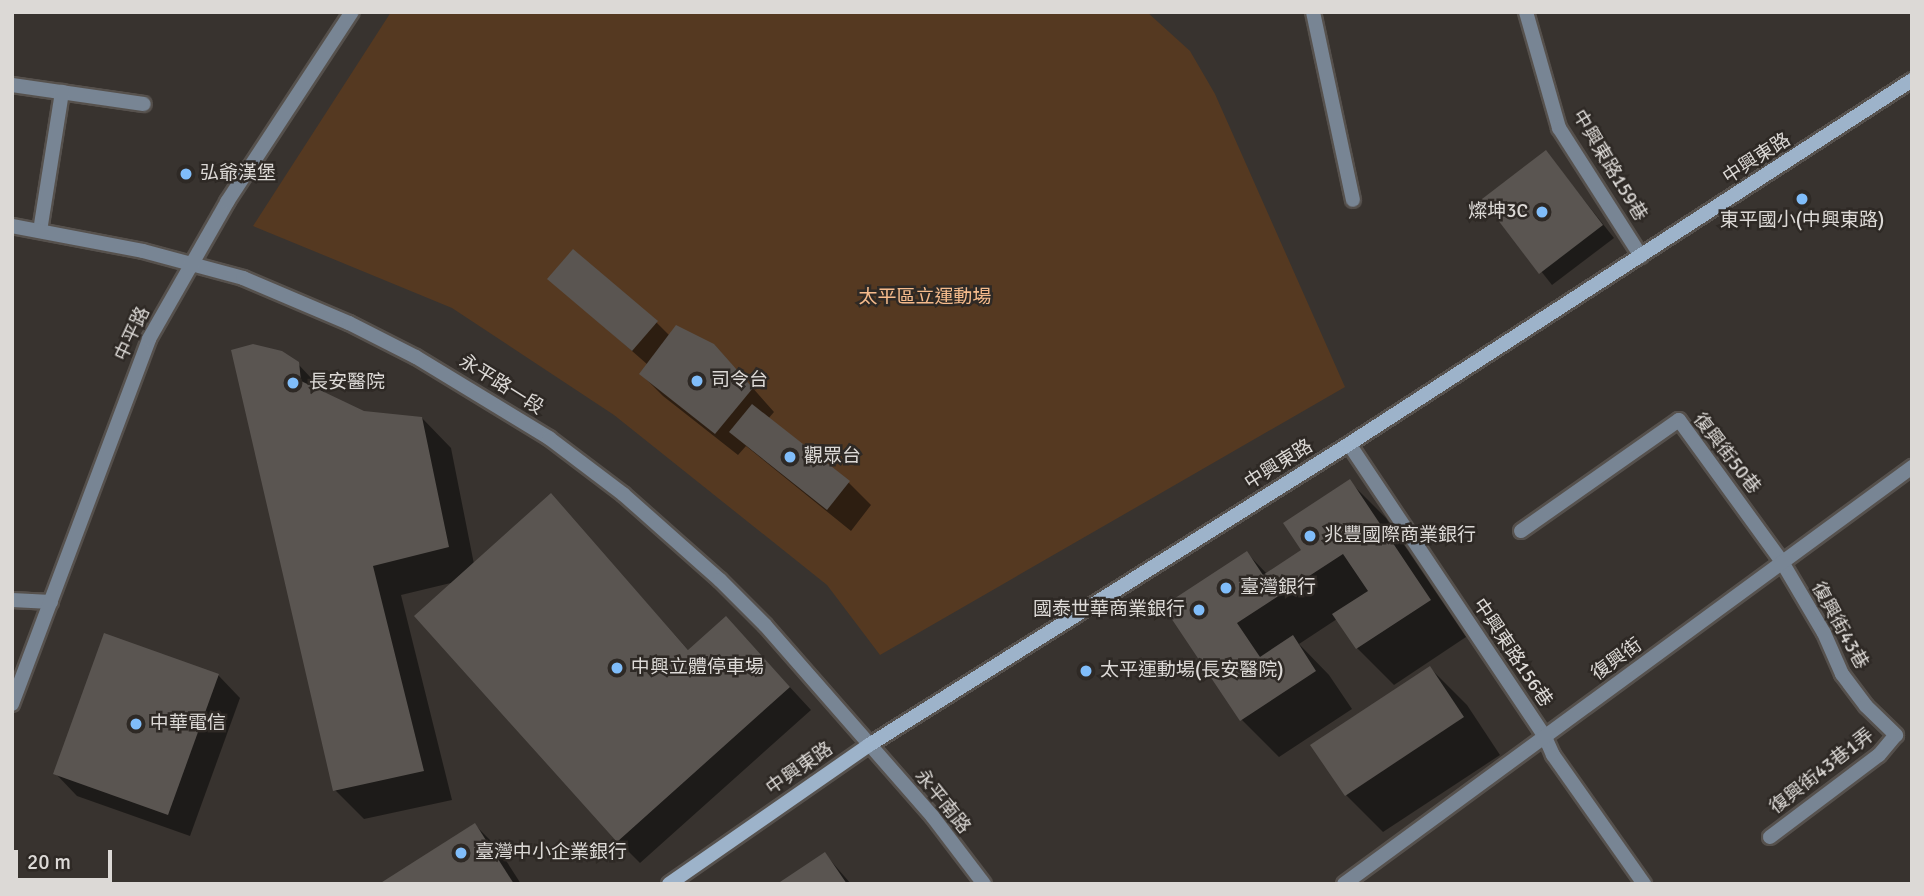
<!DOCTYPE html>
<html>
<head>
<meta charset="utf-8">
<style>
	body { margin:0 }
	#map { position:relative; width:1924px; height:896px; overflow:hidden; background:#38332f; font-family:Signika,"Noto Sans TC",sans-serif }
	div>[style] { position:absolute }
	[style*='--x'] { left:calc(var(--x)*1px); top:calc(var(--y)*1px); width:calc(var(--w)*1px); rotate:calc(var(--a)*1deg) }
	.green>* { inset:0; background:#553921 }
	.shadow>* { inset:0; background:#0007 }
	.building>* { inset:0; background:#5a5551 }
	.roads { filter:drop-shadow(2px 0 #56514d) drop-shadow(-2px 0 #56514d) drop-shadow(0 2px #56514d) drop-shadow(0 -2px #56514d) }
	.service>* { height:14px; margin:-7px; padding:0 7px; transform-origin:7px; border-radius:7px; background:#788594 }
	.minor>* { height:14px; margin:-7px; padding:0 7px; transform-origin:7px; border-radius:7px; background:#788594 }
	.secondary>* { height:14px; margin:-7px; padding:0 7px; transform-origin:7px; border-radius:7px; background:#9db3ca }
	.dots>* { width:19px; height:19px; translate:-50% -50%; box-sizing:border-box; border:4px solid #2e2925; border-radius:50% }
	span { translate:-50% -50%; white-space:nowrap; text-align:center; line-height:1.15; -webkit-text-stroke:5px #2e2925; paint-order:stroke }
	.street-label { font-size:19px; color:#dcd9d6 }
	.poi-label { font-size:19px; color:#dcd9d6 }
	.left { translate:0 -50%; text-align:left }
	.right { translate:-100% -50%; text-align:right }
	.park-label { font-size:19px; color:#f5bb8c }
	.frame { position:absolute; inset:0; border:14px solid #dcd9d6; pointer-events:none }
	.scale { position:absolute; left:14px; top:850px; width:98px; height:32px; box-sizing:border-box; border:4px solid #dcd9d6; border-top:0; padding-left:9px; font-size:21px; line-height:24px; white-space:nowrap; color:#dcd9d6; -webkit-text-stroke:5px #2e2925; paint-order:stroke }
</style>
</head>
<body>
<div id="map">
	<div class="green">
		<i style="clip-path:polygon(391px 12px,1147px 12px,1190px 51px,1215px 94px,1345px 387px,880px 655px,827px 585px,614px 415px,452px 308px,253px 226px)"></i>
	</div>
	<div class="shadow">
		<i style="clip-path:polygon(1546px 152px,1614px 238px,1552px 285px,1484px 199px)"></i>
		<i style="clip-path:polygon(550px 279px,656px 322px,670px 336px,736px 369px,774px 412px,768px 419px,849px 483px,871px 505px,851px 531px,746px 446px,738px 455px,663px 396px,641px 374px,648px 365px)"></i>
		<i style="clip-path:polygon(298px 364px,328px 396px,363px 413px,422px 418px,451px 448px,474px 564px,551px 495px,689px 651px,726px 618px,811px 710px,640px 863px,618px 841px,455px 582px,401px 595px,452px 800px,364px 819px,335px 790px)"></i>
		<i style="clip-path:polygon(1349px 481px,1386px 518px,1466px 637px,1394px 685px,1357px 648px,1337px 619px,1299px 644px,1329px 675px,1352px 709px,1279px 757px,1242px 720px,1166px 606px,1247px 553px,1267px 574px,1303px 550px)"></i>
		<i style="clip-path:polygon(1430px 668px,1467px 705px,1500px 755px,1383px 832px,1346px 795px)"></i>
		<i style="clip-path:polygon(218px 675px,240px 698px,190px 836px,77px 796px,55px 773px)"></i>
		<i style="clip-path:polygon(475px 825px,498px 848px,521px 884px,382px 884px)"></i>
		<i style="clip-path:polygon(825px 854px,851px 884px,780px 884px)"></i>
	</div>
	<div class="building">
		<i style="clip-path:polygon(1546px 150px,1603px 225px,1539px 274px,1482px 199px)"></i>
		<i style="clip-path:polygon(573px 249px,658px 321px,632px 351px,547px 279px)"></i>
		<i style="clip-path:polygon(676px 325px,714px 344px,753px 388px,715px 434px,639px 374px)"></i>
		<i style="clip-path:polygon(253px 344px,282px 351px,299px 362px,301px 381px,364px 411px,422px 417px,449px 547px,373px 566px,424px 771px,333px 791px,231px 350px)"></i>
		<i style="clip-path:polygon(752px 404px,850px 481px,827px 510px,729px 432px)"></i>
		<i style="clip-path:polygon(1350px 479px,1431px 600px,1356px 649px,1332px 614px,1368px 591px,1343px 554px,1237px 623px,1260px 657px,1293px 635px,1316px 671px,1240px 721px,1163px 606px,1247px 551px,1263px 575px,1301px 550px,1283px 523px)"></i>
		<i style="clip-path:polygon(551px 493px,688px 650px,726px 616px,790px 687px,617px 842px,414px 616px)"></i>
		<i style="clip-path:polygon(104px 633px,219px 674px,168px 815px,53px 774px)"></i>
		<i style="clip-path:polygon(1430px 666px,1464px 717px,1345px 796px,1310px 745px)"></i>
		<i style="clip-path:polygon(475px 823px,514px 884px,379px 884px)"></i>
		<i style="clip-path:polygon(825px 852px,847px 884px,777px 884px)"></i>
	</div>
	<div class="roads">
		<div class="service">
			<i style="--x:1313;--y:12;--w:192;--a:78"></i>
			<i style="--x:1526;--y:12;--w:121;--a:74.1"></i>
			<i style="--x:1559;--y:128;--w:152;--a:57.4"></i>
			<i style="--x:12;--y:85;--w:133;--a:8.2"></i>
			<i style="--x:40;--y:231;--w:141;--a:-81"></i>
			<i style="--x:1521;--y:531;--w:193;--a:-35.1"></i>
			<i style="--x:1679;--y:420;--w:175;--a:54"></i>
			<i style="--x:1770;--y:837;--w:136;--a:-37"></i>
			<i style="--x:1879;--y:755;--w:26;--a:-50"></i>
		</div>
		<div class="minor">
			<i style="--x:12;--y:226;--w:133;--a:10.8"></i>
			<i style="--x:143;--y:251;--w:104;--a:15.1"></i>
			<i style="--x:243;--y:278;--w:115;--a:23"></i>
			<i style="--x:349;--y:323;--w:75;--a:26.9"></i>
			<i style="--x:416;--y:357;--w:156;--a:31.3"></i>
			<i style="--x:549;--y:438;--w:93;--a:37.1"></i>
			<i style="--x:623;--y:494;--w:130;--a:41.6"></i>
			<i style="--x:720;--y:580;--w:64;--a:45"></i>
			<i style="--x:765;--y:625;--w:255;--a:48.8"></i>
			<i style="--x:933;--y:817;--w:84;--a:52.7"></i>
			<i style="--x:1349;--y:444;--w:353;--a:56.2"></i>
			<i style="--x:1545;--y:737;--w:20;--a:66"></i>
			<i style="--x:1553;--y:755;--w:158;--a:54.8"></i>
			<i style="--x:1782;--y:562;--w:82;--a:59.4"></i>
			<i style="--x:1824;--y:633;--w:45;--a:66.3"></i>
			<i style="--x:1842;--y:674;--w:40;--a:53"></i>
			<i style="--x:1866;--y:706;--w:42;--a:44"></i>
			<i style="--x:12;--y:600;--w:39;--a:3"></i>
			<i style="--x:12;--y:704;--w:390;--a:-69.4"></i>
			<i style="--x:149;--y:339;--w:158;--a:-60.3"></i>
			<i style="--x:227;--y:202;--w:227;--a:-56.7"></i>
			<i style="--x:1344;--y:884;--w:705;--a:-36.28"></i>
		</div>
		<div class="secondary">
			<i style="--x:669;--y:884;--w:244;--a:-34.8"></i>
			<i style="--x:869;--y:745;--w:567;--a:-32.09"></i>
			<i style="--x:1349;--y:444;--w:670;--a:-32.88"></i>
		</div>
	</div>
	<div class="dots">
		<i style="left:186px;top:174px;background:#80bdfa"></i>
		<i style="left:1802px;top:199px;background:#80bdfa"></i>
		<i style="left:1542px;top:212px;background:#80bdfa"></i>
		<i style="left:697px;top:381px;background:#80bdfa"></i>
		<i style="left:293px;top:383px;background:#80bdfa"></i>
		<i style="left:790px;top:457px;background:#80bdfa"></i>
		<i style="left:1310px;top:536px;background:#80bdfa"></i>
		<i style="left:1226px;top:588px;background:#80bdfa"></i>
		<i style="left:1199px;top:610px;background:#80bdfa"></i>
		<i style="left:617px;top:668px;background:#80bdfa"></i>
		<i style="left:1086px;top:671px;background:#80bdfa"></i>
		<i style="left:136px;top:724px;background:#80bdfa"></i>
		<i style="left:461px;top:853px;background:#80bdfa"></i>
	</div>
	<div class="street-label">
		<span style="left:1757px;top:159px;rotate:-33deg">中興東路</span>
		<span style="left:1609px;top:166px;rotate:59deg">中興東路159巷</span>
		<span style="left:133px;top:334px;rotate:-65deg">中平路</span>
		<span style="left:501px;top:385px;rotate:32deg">永平路一段</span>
		<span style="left:1726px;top:454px;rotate:52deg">復興街50巷</span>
		<span style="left:1279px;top:465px;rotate:-32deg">中興東路</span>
		<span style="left:1839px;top:626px;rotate:61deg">復興街43巷</span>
		<span style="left:1512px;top:653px;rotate:56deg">中興東路156巷</span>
		<span style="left:1617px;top:660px;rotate:-36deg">復興街</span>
		<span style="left:800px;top:769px;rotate:-35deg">中興東路</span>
		<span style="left:1822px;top:772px;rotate:-38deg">復興街43巷1弄</span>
		<span style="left:942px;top:802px;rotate:51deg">永平南路</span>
	</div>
	<div class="poi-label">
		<span class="left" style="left:200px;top:174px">弘爺漢堡</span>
		<span class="right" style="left:1528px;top:212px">燦坤3C</span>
		<span style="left:1802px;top:221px">東平國小(中興東路)</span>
		<span class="left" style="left:711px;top:381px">司令台</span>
		<span class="left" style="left:309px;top:383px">長安醫院</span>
		<span class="left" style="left:804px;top:457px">觀眾台</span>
		<span class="left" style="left:1324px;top:536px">兆豐國際商業銀行</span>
		<span class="left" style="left:1240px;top:588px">臺灣銀行</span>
		<span class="right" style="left:1185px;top:610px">國泰世華商業銀行</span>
		<span class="left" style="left:631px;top:668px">中興立體停車場</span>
		<span class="left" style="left:1100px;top:671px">太平運動場(長安醫院)</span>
		<span class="left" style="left:150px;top:724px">中華電信</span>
		<span class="left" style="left:475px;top:853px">臺灣中小企業銀行</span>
	</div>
	<div class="park-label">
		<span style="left:925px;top:298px">太平區立運動場</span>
	</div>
	<div class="frame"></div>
	<div class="scale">20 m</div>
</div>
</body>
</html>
